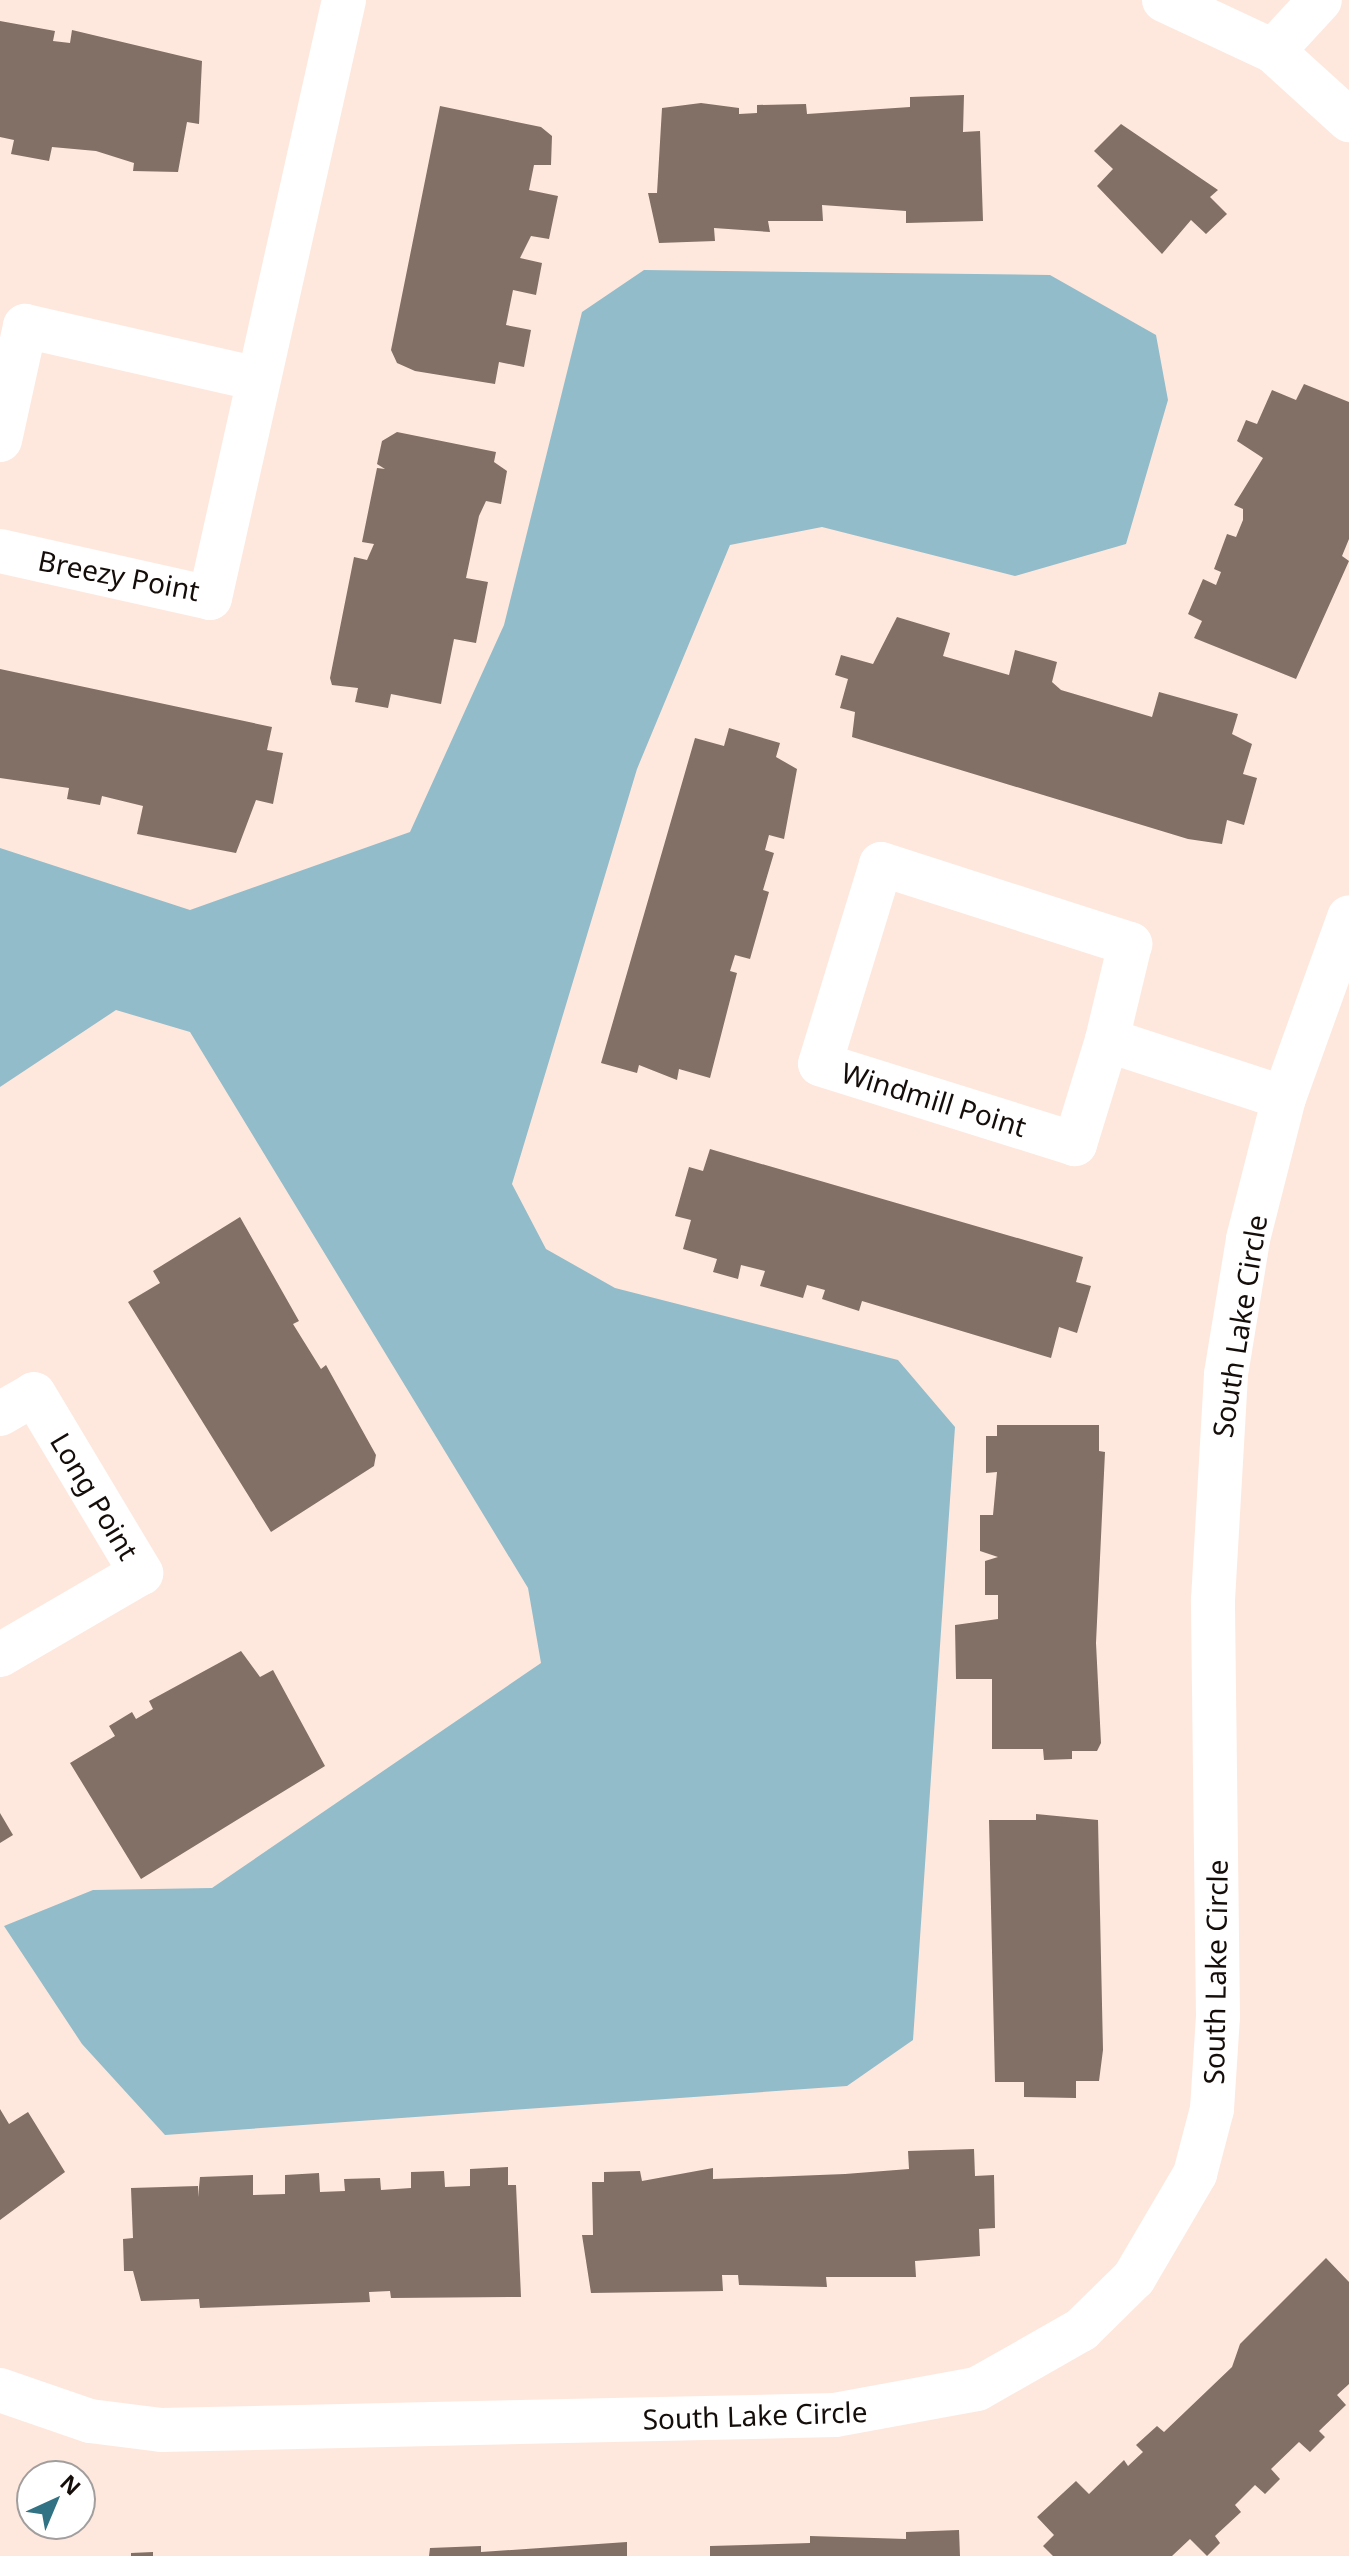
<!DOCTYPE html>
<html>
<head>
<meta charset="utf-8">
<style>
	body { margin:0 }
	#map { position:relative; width:1349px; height:2556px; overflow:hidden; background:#fee8dd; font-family:"Noto Sans",sans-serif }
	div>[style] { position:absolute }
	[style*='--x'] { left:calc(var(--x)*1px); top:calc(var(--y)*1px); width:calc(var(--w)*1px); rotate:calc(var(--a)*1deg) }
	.water>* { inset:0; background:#92bcca }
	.building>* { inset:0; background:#826f65 }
	.street>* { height:44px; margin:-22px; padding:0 22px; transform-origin:22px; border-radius:22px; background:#fff }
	span { translate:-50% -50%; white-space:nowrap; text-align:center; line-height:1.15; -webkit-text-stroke:8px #fff; paint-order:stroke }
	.street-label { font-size:28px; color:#140d0a }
	.north { position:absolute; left:16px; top:2460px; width:80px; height:80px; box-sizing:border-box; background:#fff; border:2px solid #a19e9d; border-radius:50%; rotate:44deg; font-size:22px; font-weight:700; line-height:32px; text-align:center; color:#140d0a }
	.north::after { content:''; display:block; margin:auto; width:28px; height:36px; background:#317285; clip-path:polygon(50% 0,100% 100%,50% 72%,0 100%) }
</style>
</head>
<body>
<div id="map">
	<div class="water">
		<i style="clip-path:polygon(644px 270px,1050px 275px,1156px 335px,1168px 400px,1126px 544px,1015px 576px,822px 527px,730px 545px,637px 769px,512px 1184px,546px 1249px,615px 1288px,898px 1360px,955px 1427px,913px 2040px,847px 2086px,165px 2135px,82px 2044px,4px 1926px,93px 1890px,212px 1888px,541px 1663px,528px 1588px,190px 1032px,116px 1010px,0 1087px,0 848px,190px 910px,410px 832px,504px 625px,582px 312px)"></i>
	</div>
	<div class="building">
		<i style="clip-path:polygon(0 21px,55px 31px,53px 41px,70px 43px,72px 30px,202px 61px,199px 124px,187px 122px,178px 172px,133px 171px,134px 163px,96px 151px,52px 147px,49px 161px,11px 154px,14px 140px,0 137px)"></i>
		<i style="clip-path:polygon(964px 95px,963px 132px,980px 131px,983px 221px,906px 223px,906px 211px,822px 205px,823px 221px,768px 221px,770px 232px,714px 228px,715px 241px,659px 243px,648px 193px,657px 193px,662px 108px,701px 103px,739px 108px,739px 114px,757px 113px,757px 105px,806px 104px,807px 114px,910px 107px,910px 97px)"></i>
		<i style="clip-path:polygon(440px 106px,541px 127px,552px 136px,551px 165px,534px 165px,529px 190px,558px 196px,549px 239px,531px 236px,520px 258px,542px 263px,536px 295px,513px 290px,506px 325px,531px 330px,524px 367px,499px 362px,495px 384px,415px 371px,397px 363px,391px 350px)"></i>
		<i style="clip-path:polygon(1121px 124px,1218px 190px,1210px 197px,1227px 214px,1206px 234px,1191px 220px,1162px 254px,1097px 186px,1113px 169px,1094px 151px)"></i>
		<i style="clip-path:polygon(1304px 384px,1349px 402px,1349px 539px,1342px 556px,1349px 561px,1296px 679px,1194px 638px,1202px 621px,1188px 614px,1203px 579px,1216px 585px,1221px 572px,1214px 569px,1227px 534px,1236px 537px,1243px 520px,1243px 509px,1234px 505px,1263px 458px,1237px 441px,1246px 420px,1257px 424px,1272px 390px,1296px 400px)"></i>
		<i style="clip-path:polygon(397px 432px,496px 452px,494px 462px,507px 471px,501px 504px,486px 501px,479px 516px,466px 578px,488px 582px,476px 643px,454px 639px,441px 704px,391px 694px,388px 708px,355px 702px,358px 688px,332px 685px,330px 678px,354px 557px,367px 560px,374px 544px,362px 542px,377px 468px,385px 469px,377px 464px,382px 441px)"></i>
		<i style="clip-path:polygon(897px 617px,950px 633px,943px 656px,1009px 675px,1015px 650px,1057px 662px,1052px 682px,1061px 690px,1152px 717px,1159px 692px,1238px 714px,1232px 734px,1252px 744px,1243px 774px,1257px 778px,1244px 825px,1227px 820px,1222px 844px,1188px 839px,852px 737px,855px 712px,840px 708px,848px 679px,835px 675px,841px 655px,873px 664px)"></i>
		<i style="clip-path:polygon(0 669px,272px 727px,267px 750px,283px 753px,273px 804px,256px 800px,236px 853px,137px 834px,143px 806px,102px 796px,100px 805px,67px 799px,69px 788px,0 778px)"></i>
		<i style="clip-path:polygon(729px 728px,780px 743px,776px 757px,797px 769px,784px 839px,769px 835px,765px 850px,774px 853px,763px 890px,769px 892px,750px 959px,735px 955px,730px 971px,737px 973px,710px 1078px,679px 1069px,677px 1080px,639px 1065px,637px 1073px,601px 1063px,695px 738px,724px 746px)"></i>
		<i style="clip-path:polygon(710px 1149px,1083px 1257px,1076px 1282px,1091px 1286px,1077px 1333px,1059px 1327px,1051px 1358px,862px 1301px,859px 1311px,822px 1299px,825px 1290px,807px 1285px,803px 1298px,760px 1286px,765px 1271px,741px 1265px,738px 1279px,713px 1272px,717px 1259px,683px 1249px,691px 1220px,675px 1216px,689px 1167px,703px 1171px)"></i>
		<i style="clip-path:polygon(240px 1217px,299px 1321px,293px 1324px,321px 1369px,326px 1365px,376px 1455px,374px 1466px,271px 1532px,128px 1302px,160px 1283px,153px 1271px)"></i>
		<i style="clip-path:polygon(997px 1425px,1099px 1425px,1099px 1451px,1105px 1452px,1096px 1643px,1101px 1743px,1097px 1751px,1072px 1751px,1072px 1759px,1044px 1760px,1043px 1749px,992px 1749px,992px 1679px,956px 1679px,955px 1625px,998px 1619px,998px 1595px,985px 1595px,985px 1561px,998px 1557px,980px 1551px,980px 1515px,993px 1515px,997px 1472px,986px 1473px,986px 1436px,997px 1436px)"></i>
		<i style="clip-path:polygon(241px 1651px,260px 1677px,273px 1670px,325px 1766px,141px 1879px,70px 1763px,115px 1736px,109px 1726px,132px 1712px,136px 1719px,153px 1709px,149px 1701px)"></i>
		<i style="clip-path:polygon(0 1813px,13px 1835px,0 1843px)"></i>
		<i style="clip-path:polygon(1036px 1814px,1098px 1820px,1103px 2050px,1099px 2081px,1076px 2081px,1076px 2098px,1024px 2097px,1024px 2082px,995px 2082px,989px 1820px,1036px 1820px)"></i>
		<i style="clip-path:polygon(0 2109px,9px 2124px,28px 2112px,65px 2172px,0 2220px)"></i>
		<i style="clip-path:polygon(974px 2149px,975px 2176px,994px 2175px,995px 2228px,979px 2229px,980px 2256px,915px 2261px,916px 2277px,826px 2277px,827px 2287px,739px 2285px,738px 2275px,722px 2275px,723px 2291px,591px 2293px,582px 2235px,593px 2235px,592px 2182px,604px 2182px,604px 2172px,640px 2171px,642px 2181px,713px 2168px,713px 2179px,845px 2174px,909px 2169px,908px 2151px)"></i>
		<i style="clip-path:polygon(508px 2167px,508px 2185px,516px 2185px,521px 2297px,391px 2298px,390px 2291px,369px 2292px,370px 2302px,200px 2308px,199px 2299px,141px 2301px,133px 2271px,124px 2271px,123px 2239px,133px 2238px,131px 2188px,198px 2186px,198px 2197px,200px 2177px,253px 2175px,253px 2195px,285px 2194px,285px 2175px,319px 2173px,320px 2192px,345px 2191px,344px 2179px,380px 2178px,381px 2190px,411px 2188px,411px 2172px,444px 2171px,445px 2187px,470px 2186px,470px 2169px)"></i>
		<i style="clip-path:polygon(1326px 2258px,1349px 2282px,1349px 2384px,1337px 2395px,1346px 2405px,1319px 2431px,1325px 2437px,1310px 2452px,1299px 2442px,1271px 2469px,1280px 2479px,1265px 2494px,1255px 2485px,1235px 2505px,1241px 2512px,1215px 2536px,1220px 2543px,1207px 2556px,1190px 2539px,1172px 2556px,1053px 2556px,1043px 2546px,1054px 2535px,1037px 2517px,1076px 2481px,1089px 2494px,1124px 2460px,1128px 2466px,1143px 2452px,1136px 2445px,1157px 2426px,1164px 2432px,1232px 2367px,1240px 2344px)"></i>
		<i style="clip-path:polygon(959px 2530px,960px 2556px,710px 2556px,710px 2546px,810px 2543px,810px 2536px,906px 2539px,906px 2532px)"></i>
		<i style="clip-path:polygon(627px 2542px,627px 2556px,429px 2556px,430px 2548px,481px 2546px,481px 2552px)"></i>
		<i style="clip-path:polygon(153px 2552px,153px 2556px,131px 2556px,131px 2553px)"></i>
	</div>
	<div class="street">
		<i style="--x:1164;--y:0;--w:120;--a:25.1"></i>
		<i style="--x:1273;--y:51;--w:103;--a:42.2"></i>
		<i style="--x:1273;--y:51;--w:69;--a:-47.3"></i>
		<i style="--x:0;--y:440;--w:117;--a:-77.6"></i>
		<i style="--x:25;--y:326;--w:239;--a:12.8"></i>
		<i style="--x:0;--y:551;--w:215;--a:12.6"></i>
		<i style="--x:210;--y:598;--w:613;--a:-77.37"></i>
		<i style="--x:1107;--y:1040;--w:109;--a:107.1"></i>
		<i style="--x:1075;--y:1144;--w:267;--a:-162.6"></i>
		<i style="--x:820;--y:1064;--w:209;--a:-73"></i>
		<i style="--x:881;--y:864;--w:262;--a:17.8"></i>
		<i style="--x:1130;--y:944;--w:99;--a:103.5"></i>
		<i style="--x:1107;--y:1040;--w:186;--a:18.1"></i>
		<i style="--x:0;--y:1414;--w:39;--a:-30"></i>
		<i style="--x:34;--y:1394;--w:209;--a:59.1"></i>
		<i style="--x:141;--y:1573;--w:163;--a:149.8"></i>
		<i style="--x:0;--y:2390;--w:95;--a:19"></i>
		<i style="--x:90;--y:2421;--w:72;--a:7.2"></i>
		<i style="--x:161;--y:2430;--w:674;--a:-1.27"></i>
		<i style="--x:835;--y:2415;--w:144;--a:-10.4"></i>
		<i style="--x:977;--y:2389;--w:120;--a:-29.6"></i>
		<i style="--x:1081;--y:2330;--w:74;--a:-44.5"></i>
		<i style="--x:1134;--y:2278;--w:121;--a:-59.6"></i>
		<i style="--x:1195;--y:2174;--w:67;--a:-75.3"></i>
		<i style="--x:1212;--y:2109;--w:92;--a:-86.3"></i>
		<i style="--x:1218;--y:2017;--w:417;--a:-90.7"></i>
		<i style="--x:1213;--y:1600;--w:226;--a:-86.7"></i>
		<i style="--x:1226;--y:1374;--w:137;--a:-80.7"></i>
		<i style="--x:1248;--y:1239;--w:146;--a:-75.7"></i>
		<i style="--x:1284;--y:1098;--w:192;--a:-70.2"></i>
	</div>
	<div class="street-label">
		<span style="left:119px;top:575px;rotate:11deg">Breezy Point</span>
		<span style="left:934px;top:1099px;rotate:17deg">Windmill Point</span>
		<span style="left:1239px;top:1326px;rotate:-81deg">South Lake Circle</span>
		<span style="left:95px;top:1496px;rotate:59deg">Long Point</span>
		<span style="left:1215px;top:1972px;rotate:-89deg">South Lake Circle</span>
		<span style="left:755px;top:2415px;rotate:-2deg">South Lake Circle</span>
	</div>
	<div class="north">N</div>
</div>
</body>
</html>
